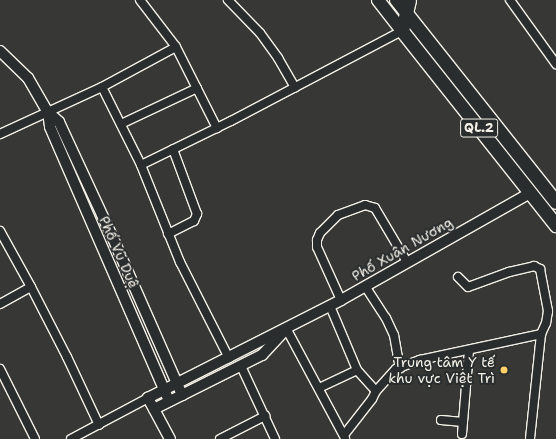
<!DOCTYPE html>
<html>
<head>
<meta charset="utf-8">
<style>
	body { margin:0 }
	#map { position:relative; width:556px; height:439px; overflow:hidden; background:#373735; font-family:"Shantell Sans",sans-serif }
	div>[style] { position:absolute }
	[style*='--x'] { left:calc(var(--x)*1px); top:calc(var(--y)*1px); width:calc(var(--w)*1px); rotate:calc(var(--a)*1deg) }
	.roads { filter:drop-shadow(1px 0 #f4f1e8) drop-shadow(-1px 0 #f4f1e8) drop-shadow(0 1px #f4f1e8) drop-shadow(0 -1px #f4f1e8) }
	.minor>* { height:8px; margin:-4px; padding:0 4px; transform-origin:4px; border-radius:4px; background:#2a2d2e }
	.tertiary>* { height:10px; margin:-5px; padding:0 5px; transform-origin:5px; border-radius:5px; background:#2a2d2e }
	.primary>* { height:12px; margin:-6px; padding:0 6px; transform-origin:6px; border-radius:6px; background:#2a2d2e }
	.trunk>* { height:13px; margin:-6.5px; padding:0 6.5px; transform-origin:6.5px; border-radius:6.5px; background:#2a2d2e }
	.dots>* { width:11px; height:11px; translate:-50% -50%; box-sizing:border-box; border:2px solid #2a2d2e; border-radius:50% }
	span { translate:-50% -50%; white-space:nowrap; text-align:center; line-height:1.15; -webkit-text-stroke:4px #2a2d2e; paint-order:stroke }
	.shield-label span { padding:1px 3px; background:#2a2d2e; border:1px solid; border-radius:3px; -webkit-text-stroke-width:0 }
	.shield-label { font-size:13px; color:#f4f1e8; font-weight:700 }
	.street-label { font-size:14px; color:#f4f1e8 }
	.poi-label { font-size:14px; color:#f4f1e8 }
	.right { translate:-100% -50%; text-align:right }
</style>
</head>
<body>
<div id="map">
	<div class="roads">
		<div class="minor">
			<i style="--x:140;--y:0;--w:59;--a:52.5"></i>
			<i style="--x:176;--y:47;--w:91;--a:63.2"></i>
			<i style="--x:228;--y:0;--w:46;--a:45.9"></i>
			<i style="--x:260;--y:33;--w:31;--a:54"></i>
			<i style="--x:278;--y:58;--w:34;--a:60"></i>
			<i style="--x:510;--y:0;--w:79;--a:54.3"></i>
			<i style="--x:102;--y:87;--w:87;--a:63.4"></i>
			<i style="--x:141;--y:165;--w:105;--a:68.1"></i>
			<i style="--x:180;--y:262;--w:108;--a:63"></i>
			<i style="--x:121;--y:124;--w:84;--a:-25.3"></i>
			<i style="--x:0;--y:134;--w:112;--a:-24.7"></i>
			<i style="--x:102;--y:87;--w:84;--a:-28.4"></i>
			<i style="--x:141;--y:165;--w:100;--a:-26.1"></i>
			<i style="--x:231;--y:121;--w:193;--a:-27.8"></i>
			<i style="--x:0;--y:231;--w:64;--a:61"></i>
			<i style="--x:31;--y:287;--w:79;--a:62.8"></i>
			<i style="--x:67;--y:357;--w:75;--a:64.8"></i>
			<i style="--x:168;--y:234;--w:29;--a:-27"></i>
			<i style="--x:194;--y:221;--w:8;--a:-67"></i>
			<i style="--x:197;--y:214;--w:69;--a:-110.3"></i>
			<i style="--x:458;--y:277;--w:14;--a:45"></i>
			<i style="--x:468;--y:287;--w:44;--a:-20.1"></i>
			<i style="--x:509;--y:272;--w:26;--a:-13"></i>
			<i style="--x:534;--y:266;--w:7;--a:27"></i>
			<i style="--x:540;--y:269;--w:43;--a:79.2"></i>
			<i style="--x:548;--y:311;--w:12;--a:99"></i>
			<i style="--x:546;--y:323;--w:12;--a:114"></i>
			<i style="--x:541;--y:334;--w:106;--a:96"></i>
			<i style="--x:365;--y:286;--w:38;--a:57"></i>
			<i style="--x:386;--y:318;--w:19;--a:65"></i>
			<i style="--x:394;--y:335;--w:34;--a:80"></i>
			<i style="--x:341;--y:300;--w:58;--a:-114.4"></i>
			<i style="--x:317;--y:247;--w:7;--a:-90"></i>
			<i style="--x:317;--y:240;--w:8;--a:-67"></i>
			<i style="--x:320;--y:233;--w:25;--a:-45"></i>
			<i style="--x:338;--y:215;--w:29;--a:-20"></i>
			<i style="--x:365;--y:205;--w:10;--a:17"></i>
			<i style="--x:375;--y:208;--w:63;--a:59.3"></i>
			<i style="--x:0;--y:304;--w:35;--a:-29"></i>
			<i style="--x:330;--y:306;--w:69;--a:67.1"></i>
			<i style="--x:357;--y:370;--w:28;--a:48"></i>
			<i style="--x:286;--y:328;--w:125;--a:61.8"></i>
			<i style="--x:241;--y:366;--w:81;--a:65"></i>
			<i style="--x:0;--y:369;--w:78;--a:63.4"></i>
			<i style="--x:319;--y:388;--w:42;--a:-25.3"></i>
			<i style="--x:441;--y:420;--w:22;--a:5"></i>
			<i style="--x:462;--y:434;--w:83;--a:-85.2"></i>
			<i style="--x:344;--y:435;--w:46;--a:-52.1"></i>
			<i style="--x:372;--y:399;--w:9;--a:-63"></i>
			<i style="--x:376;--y:391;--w:30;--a:-48"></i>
			<i style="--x:396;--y:369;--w:26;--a:-21"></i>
			<i style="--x:420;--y:360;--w:124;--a:-12.1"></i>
			<i style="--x:71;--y:439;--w:87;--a:-28"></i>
			<i style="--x:220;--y:439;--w:51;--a:-27.1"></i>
		</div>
		<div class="tertiary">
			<i style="--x:0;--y:51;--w:39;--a:44"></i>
			<i style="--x:28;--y:78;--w:39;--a:60"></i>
			<i style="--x:48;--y:112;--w:15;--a:42"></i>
			<i style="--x:59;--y:122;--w:126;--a:65.1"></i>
			<i style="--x:112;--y:236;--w:174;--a:66.2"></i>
			<i style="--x:48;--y:112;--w:15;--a:82"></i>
			<i style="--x:50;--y:127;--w:299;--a:66.5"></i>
			<i style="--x:154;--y:409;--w:121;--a:-26.6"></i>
			<i style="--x:262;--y:355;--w:33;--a:-47"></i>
			<i style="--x:170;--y:439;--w:47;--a:-118.2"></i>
			<i style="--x:148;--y:398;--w:216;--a:-26.9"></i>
			<i style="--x:341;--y:300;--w:217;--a:-29.5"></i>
		</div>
		<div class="primary">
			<i style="--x:378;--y:0;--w:39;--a:52"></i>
			<i style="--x:396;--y:0;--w:16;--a:52"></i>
		</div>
		<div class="trunk">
			<i style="--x:409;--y:0;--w:32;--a:103"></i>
			<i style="--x:402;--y:31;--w:248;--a:51.6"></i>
			<i style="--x:406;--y:13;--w:241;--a:51.6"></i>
		</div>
	</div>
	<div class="dots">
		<i style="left:504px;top:370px;background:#ffd166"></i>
	</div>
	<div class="shield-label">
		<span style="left:479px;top:128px">QL.2</span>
	</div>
	<div class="street-label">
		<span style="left:402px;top:249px;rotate:-30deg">Phố Xuân Nương</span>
		<span style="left:119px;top:252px;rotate:66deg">Phố Vũ Duệ</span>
	</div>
	<div class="poi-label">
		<span class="right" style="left:495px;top:370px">Trung tâm Y tế<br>khu vực Việt Trì</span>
	</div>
</div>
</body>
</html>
